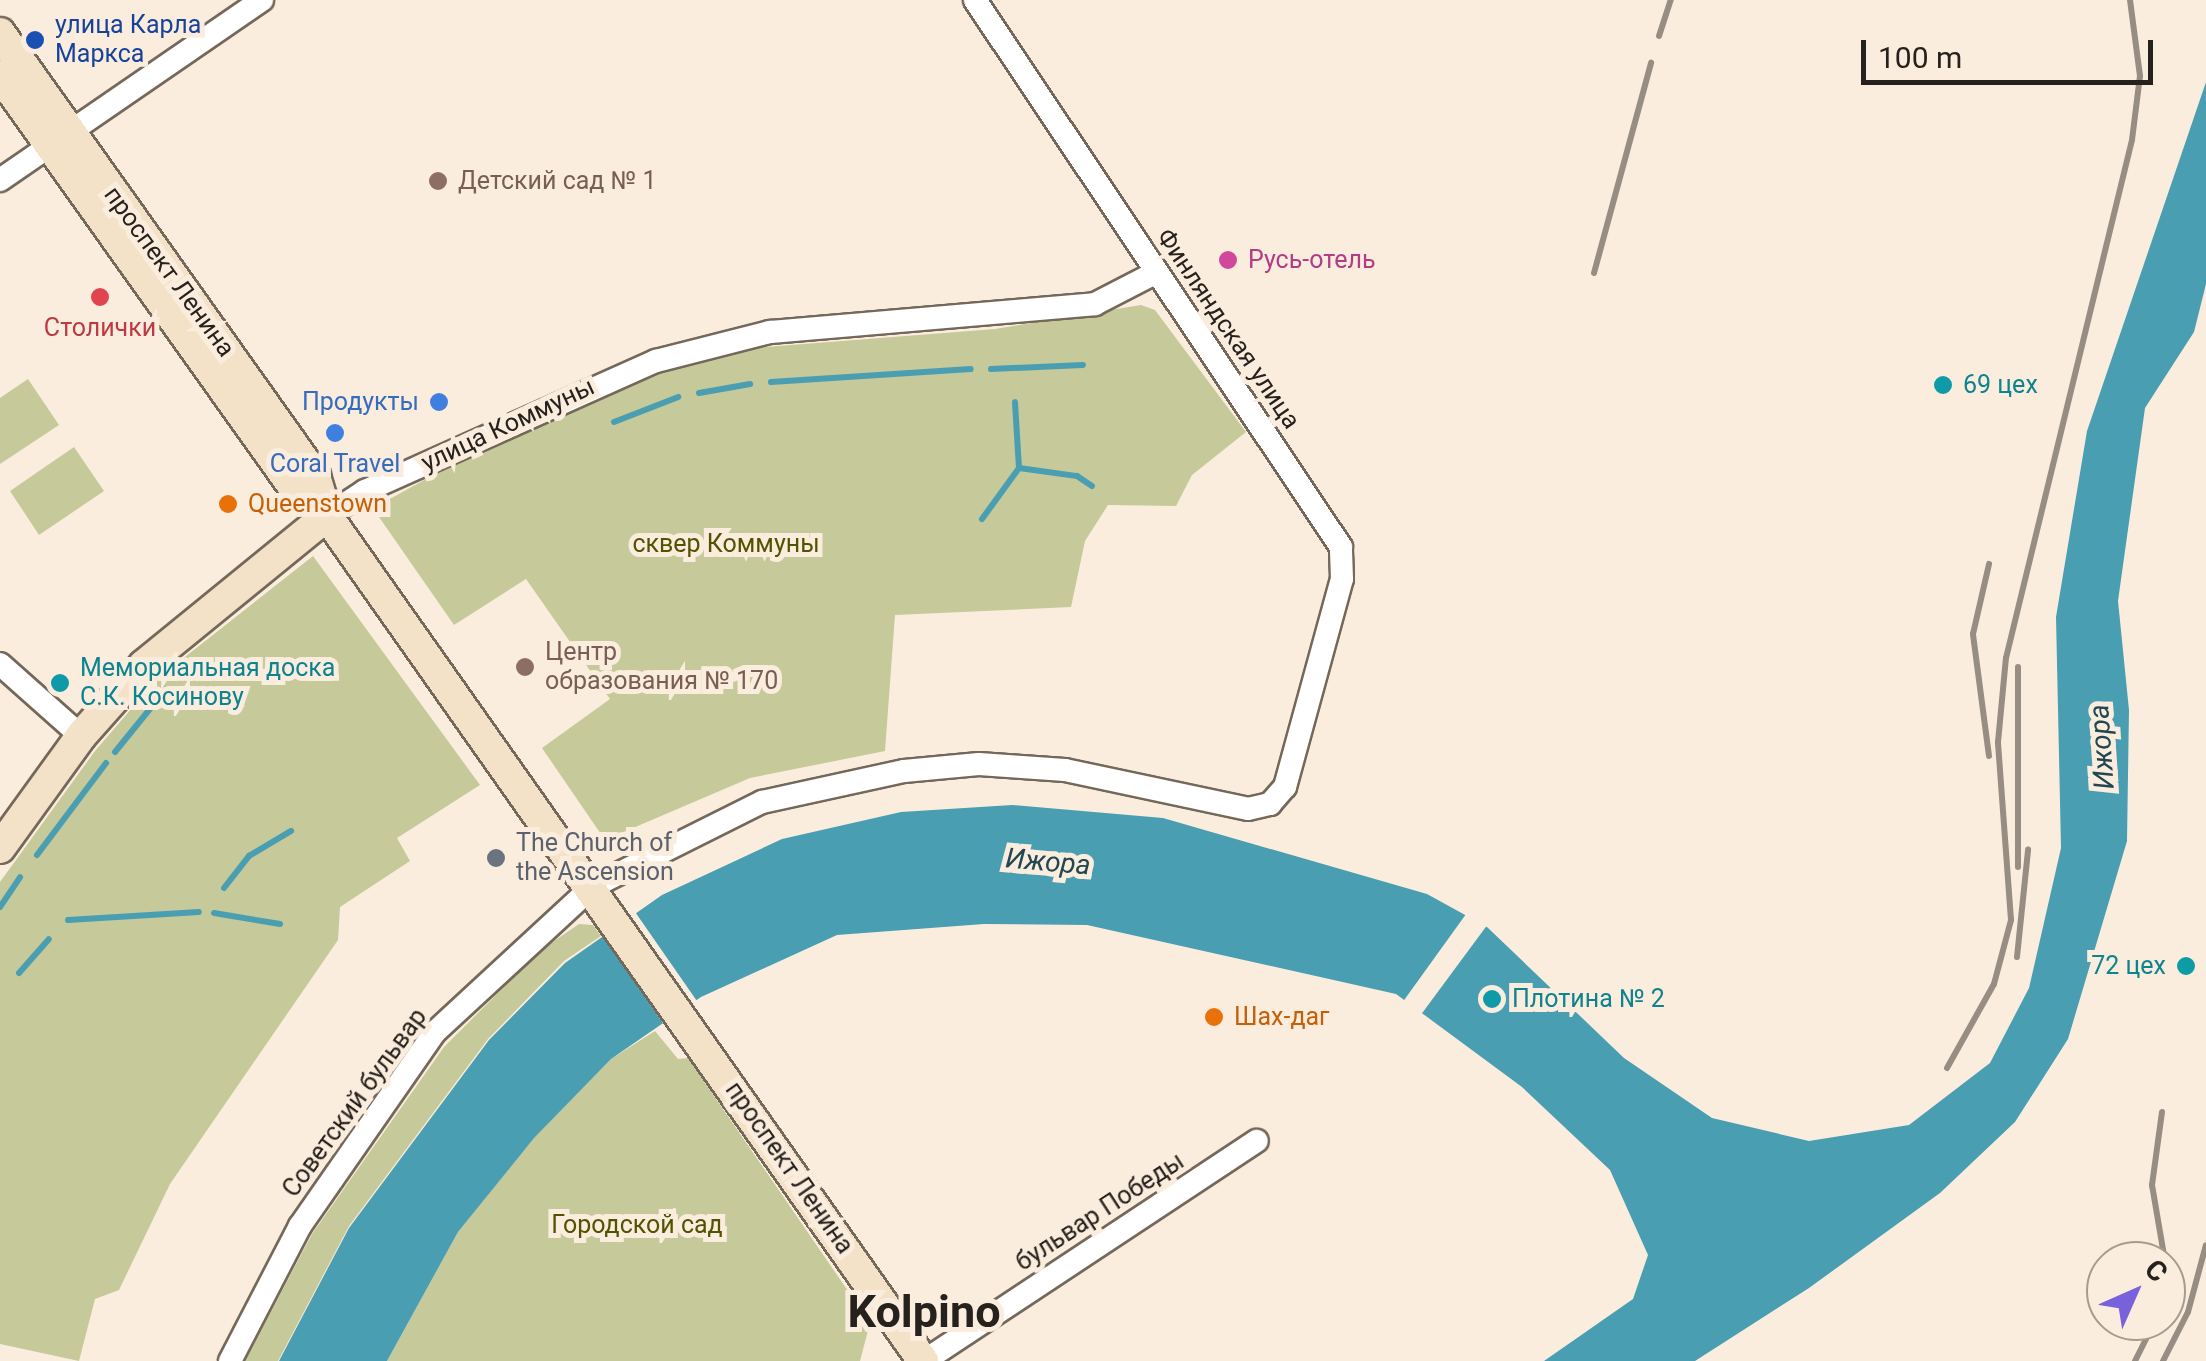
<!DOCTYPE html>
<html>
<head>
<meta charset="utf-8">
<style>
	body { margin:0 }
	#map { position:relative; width:2206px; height:1361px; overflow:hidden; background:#fbedde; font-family:Roboto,sans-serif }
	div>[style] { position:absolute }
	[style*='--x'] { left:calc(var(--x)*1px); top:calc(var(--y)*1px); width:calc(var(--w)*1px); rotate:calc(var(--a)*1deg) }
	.green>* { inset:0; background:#c6c999 }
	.water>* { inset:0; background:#4a9eb2 }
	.pier>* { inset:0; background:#fbedde }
	.stream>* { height:6px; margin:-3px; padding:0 3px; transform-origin:3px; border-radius:3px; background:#4a9eb2 }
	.roads { filter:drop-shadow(2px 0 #74685a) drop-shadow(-2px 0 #74685a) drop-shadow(0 2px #74685a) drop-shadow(0 -2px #74685a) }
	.street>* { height:22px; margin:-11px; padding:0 11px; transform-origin:11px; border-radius:11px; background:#fff }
	.secondary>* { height:30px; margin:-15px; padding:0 15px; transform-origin:15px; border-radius:15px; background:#f4e2c8 }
	.rail>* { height:6px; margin:-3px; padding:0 3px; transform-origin:3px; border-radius:3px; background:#978d83 }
	.dots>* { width:28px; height:28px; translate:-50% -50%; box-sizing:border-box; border:5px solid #fbedde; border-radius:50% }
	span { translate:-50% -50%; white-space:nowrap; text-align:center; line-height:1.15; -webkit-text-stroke:10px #fbedde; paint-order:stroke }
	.transit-label { font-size:25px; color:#164399 }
	.left { translate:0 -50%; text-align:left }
	.education-label { font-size:25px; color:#785e54 }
	.hotel-label { font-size:25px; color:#b23c85 }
	.street-label { font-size:25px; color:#26211c }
	.health-label { font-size:25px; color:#be3a42 }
	.culture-label { font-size:25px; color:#0d838f }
	.right { translate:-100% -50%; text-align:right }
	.shop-label { font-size:25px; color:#366cbe }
	.food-label { font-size:25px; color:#c56008 }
	.park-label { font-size:25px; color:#525301 }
	.worship-label { font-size:25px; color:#5b616d }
	.water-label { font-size:28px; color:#214751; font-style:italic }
	.town-label { font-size:45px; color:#26211c; font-weight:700 }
	.north { position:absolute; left:2086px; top:1241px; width:100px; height:100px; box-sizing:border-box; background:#fbedde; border:2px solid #a69b90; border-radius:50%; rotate:45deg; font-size:28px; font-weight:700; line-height:40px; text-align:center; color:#26211c }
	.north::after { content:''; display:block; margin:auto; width:35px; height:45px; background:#7961dc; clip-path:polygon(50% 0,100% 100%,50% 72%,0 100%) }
	.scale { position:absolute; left:1861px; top:40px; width:292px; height:45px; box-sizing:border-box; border:5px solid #26211c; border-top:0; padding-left:12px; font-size:30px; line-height:35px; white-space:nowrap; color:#26211c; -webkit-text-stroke:8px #fbedde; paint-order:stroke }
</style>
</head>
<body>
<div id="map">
	<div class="green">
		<i style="clip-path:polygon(1141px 305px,1155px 310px,1246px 432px,1192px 475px,1176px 506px,1108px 505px,1085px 541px,1071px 607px,895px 615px,885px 751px,750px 778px,605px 840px,542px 748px,610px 699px,526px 579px,454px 625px,379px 517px,388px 500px,453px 464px,621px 385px,676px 367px,752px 348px,995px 329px)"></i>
		<i style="clip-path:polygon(28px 379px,59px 425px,0 464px,0 398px)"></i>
		<i style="clip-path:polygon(74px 447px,104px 491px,39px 535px,10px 491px)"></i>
		<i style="clip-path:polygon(313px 556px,480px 785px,397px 838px,410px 861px,340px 907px,338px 940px,170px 1184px,119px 1290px,95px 1299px,79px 1361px,0 1344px,0 882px,95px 751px,157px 679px)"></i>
		<i style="clip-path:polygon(579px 924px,593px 925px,601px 936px,564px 961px,488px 1039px,349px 1226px,278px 1361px,245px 1361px,312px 1234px,444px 1047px,541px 950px)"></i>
		<i style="clip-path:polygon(655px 1031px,678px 1059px,688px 1058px,870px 1323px,860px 1361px,387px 1361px,458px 1232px,534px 1137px,611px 1059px)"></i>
	</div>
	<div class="water">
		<i style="clip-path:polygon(2206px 82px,2206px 284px,2194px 332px,2145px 408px,2118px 601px,2129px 710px,2127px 841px,2068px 1039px,2015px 1122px,1940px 1193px,1809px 1288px,1695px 1361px,1544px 1361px,1633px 1299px,1648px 1255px,1610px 1170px,1522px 1087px,1396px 994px,1087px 925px,984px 924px,837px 935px,701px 997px,611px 1059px,534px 1138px,458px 1232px,387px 1361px,279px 1361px,349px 1228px,489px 1040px,565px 963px,662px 895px,782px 839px,901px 812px,1012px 805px,1163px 818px,1427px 894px,1487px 927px,1624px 1058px,1712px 1118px,1809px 1141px,1909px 1125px,1990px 1063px,2029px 988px,2061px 848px,2056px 617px,2087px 431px)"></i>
	</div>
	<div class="pier">
		<i style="clip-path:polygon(633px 909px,699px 1004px,667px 1029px,600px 932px)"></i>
		<i style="clip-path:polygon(1469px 910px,1488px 924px,1420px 1016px,1402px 1003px)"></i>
	</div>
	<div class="stream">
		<i style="--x:991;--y:369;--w:92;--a:-2.5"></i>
		<i style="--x:771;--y:382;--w:200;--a:-3.7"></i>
		<i style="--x:699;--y:393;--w:52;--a:-10"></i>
		<i style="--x:614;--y:422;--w:69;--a:-21.3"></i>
		<i style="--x:1019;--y:468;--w:59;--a:7.9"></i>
		<i style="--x:1077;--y:476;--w:18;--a:34"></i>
		<i style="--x:982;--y:519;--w:63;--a:-54"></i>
		<i style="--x:1019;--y:468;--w:66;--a:-93.5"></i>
		<i style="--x:115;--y:752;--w:81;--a:-51"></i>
		<i style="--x:37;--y:855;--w:115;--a:-53.1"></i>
		<i style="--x:224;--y:888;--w:41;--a:-52"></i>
		<i style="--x:249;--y:856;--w:49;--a:-30.8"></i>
		<i style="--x:0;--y:907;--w:36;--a:-56"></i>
		<i style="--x:214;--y:913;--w:67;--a:9.5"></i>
		<i style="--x:68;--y:920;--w:131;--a:-3.5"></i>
		<i style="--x:19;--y:973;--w:45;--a:-48.6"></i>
	</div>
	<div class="roads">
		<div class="street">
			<i style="--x:0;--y:180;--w:318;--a:-34.5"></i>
			<i style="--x:327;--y:516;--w:45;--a:-33.3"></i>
			<i style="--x:365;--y:491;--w:319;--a:-24.1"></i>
			<i style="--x:656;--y:361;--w:118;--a:-14.3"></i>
			<i style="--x:770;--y:332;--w:326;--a:-4.9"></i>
			<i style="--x:1095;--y:304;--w:68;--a:-27.3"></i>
			<i style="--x:0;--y:664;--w:108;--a:41.6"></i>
			<i style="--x:230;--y:1361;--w:152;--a:-62.6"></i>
			<i style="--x:300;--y:1226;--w:236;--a:-55.2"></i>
			<i style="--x:435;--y:1032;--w:214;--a:-42.7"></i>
			<i style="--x:592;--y:887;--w:190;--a:-26.6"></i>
			<i style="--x:762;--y:802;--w:145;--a:-12.3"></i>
			<i style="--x:904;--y:771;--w:75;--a:-5.3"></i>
			<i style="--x:979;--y:764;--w:86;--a:4"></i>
			<i style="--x:1065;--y:770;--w:187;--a:12"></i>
			<i style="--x:1248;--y:809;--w:23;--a:-13"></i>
			<i style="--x:1270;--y:804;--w:23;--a:-49"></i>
			<i style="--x:1285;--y:787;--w:216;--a:-74.7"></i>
			<i style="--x:1342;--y:579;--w:32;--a:-92"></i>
			<i style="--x:1341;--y:547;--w:658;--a:-123.79"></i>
			<i style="--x:924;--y:1361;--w:399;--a:-33.5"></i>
		</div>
		<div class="secondary">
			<i style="--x:0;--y:33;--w:544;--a:54.58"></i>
			<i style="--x:315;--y:476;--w:42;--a:73.3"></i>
			<i style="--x:0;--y:75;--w:508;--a:54.53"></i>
			<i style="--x:295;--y:489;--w:42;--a:40.2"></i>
			<i style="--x:327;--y:516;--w:1034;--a:54.8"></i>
			<i style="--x:0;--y:848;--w:138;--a:-54.1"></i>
			<i style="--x:81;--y:736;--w:95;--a:-48.4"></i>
			<i style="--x:144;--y:665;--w:236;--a:-39.2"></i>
		</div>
	</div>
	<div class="rail">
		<i style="--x:1659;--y:36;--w:38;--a:-72"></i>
		<i style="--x:1594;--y:273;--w:218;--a:-74.8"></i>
		<i style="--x:2018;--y:667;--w:200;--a:90"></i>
		<i style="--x:1989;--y:756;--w:123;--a:-97.5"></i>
		<i style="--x:1973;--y:634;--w:72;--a:-77.1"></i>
		<i style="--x:2017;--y:957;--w:108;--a:-84.1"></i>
		<i style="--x:1947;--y:1068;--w:96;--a:-60.8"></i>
		<i style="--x:1994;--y:984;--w:66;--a:-75.1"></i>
		<i style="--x:2011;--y:920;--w:178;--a:-94.2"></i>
		<i style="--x:1998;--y:742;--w:84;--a:-84.6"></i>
		<i style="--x:2006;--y:658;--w:533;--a:-76.33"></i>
		<i style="--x:2132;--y:140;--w:64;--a:-82.9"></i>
		<i style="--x:2140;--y:76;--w:77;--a:-97.5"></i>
		<i style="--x:2162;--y:1112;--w:74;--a:97.8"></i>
		<i style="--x:2152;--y:1185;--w:77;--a:80.3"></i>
		<i style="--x:2135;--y:1361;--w:45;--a:-63.4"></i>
		<i style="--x:2163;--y:1361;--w:55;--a:-63"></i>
		<i style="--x:2188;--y:1312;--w:69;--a:-75"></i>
	</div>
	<div class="dots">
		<i style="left:35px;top:40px;background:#1a4fb4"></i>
		<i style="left:438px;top:181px;background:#8d6e63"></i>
		<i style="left:1228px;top:260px;background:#d1479c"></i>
		<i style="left:100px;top:297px;background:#e0444e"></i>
		<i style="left:1943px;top:385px;background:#0f9aa8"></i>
		<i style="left:439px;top:402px;background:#3f7fe0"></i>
		<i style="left:335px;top:433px;background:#3f7fe0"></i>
		<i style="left:228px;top:504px;background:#e8710a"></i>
		<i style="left:525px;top:667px;background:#8d6e63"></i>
		<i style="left:60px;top:683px;background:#0f9aa8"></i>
		<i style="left:496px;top:858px;background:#6b7280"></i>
		<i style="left:2186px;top:966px;background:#0f9aa8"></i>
		<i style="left:1492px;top:999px;background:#0f9aa8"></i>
		<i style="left:1214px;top:1017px;background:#e8710a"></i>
	</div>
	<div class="transit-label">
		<span class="left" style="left:55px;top:40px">улица Карла<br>Маркса</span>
	</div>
	<div class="education-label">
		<span class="left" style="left:458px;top:181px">Детский сад № 1</span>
		<span class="left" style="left:545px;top:667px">Центр<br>образования № 170</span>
	</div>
	<div class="hotel-label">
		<span class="left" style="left:1248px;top:260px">Русь-отель</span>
	</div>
	<div class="street-label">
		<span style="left:169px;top:272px;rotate:54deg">проспект Ленина</span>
		<span style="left:1228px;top:329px;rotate:56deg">Финляндская улица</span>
		<span style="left:508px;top:425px;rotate:-25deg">улица Коммуны</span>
		<span style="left:355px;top:1103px;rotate:-54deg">Советский бульвар</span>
		<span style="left:789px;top:1168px;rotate:55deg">проспект Ленина</span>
		<span style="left:1100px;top:1212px;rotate:-33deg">бульвар Победы</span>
	</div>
	<div class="health-label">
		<span style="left:100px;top:328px">Столички</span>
	</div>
	<div class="culture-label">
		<span class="left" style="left:1963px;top:385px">69 цех</span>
		<span class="left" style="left:80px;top:683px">Мемориальная доска<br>С.К. Косинову</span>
		<span class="right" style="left:2166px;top:966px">72 цех</span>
		<span class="left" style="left:1512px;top:999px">Плотина № 2</span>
	</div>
	<div class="shop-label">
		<span class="right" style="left:419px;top:402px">Продукты</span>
		<span style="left:335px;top:464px">Coral Travel</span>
	</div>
	<div class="food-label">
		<span class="left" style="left:248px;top:504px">Queenstown</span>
		<span class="left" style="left:1234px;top:1017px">Шах-даг</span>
	</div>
	<div class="park-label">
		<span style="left:726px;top:544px">сквер Коммуны</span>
		<span style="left:637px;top:1225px">Городской сад</span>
	</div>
	<div class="worship-label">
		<span class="left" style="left:516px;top:858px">The Church of<br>the Ascension</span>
	</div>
	<div class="water-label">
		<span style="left:2102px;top:747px;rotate:-94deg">Ижора</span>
		<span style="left:1048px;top:862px;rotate:5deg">Ижора</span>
	</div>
	<div class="town-label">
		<span style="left:924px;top:1312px">Kolpino</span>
	</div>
	<div class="north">С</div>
	<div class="scale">100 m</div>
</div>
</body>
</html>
